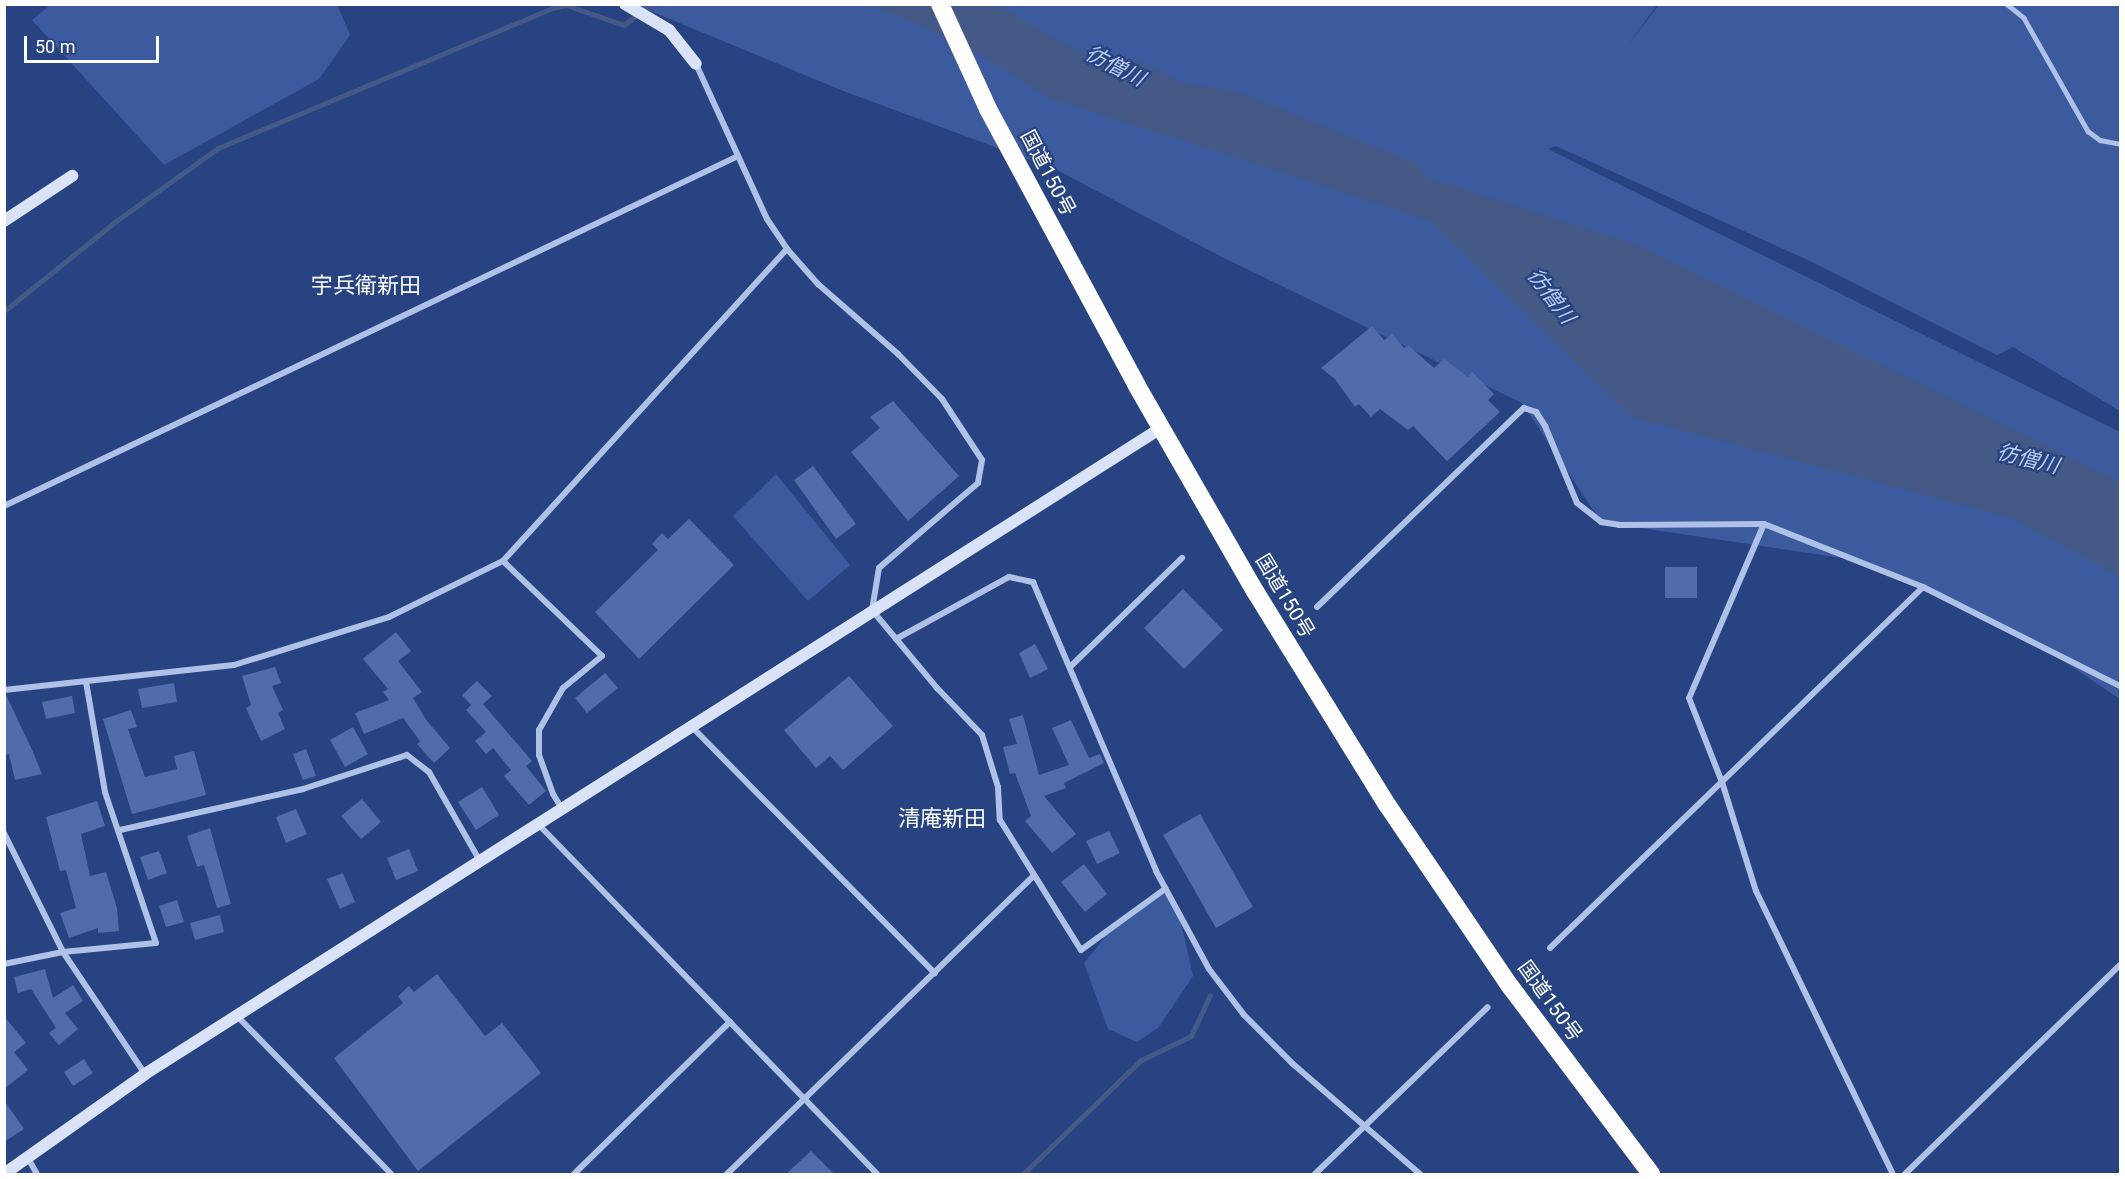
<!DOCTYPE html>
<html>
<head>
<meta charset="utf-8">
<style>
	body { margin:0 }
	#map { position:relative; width:2125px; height:1179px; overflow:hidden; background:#274381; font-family:Roboto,"Noto Sans JP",sans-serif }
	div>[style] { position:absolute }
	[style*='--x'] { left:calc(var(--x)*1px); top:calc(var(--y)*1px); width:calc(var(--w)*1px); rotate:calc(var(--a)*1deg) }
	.green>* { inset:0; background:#3c5b9f }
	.water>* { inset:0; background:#455986 }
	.stream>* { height:5px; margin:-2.5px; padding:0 2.5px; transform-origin:2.5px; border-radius:2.5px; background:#455986 }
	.river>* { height:33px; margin:-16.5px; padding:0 16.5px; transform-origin:16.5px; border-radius:16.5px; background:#455986 }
	.building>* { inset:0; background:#506caa }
	.lane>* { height:4.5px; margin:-2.25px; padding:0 2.25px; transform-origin:2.25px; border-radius:2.25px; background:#afc1e6 }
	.street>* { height:6px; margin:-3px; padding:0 3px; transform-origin:3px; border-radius:3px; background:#afc1e6 }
	.secondary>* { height:12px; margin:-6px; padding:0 6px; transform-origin:6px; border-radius:6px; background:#d9e2f6 }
	.highway>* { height:18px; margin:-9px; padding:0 9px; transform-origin:9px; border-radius:9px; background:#fff }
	span { translate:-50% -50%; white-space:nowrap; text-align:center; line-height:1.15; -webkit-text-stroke:4.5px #274381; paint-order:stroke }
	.street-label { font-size:20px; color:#fff }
	.water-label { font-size:21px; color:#bce; font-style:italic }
	.quarter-label { font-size:22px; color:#fff }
	.frame { position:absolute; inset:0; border:6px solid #fff; pointer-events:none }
	.scale { position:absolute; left:24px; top:36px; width:135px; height:27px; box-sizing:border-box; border:3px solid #fff; border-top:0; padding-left:8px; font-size:18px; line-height:21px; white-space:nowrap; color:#fff; -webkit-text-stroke:4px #274381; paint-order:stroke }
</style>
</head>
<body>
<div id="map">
	<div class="green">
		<i style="clip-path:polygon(337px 4px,350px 35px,319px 79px,164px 165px,32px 20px,50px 5px)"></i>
		<i style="clip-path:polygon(636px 5px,1657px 5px,1628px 45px,1659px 5px,2120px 5px,2120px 411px,2013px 347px,1997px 355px,1812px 262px,1556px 146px,1548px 149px,2120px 432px,2120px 699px,2031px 639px,1856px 560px,1601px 522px,1522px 403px,1222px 257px,1057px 170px,846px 92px)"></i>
		<i style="clip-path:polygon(776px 474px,850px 565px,808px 601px,733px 516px)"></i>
		<i style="clip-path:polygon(1165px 889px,1181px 923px,1193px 976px,1159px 1027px,1137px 1042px,1108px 1029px,1084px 963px,1114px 926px)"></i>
	</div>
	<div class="water">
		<i style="clip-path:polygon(871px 5px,998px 5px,1057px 40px,1174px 97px,1636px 244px,2120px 482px,2120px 577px,2011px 518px,1631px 417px,1430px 221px,1047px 97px,962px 43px)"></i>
	</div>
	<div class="stream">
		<i style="--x:4;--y:311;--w:144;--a:-38.8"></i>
		<i style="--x:116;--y:221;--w:125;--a:-35.6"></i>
		<i style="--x:218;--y:148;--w:362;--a:-22.7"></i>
		<i style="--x:552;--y:8;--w:14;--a:-12"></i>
		<i style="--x:566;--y:5;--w:61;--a:19"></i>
		<i style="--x:624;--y:25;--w:34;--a:-38"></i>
		<i style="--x:1023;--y:1174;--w:164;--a:-44"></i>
		<i style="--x:1141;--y:1060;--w:55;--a:-25.6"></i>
		<i style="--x:1191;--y:1036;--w:45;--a:-65.1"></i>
	</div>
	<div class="river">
		<i style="--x:1135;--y:78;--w:43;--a:26"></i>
		<i style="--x:1174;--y:97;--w:62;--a:10.2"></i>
		<i style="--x:1235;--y:108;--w:185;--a:21.9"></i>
	</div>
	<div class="building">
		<i style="clip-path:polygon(1372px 326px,1384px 340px,1392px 334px,1404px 348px,1408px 345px,1434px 368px,1444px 359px,1468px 377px,1472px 372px,1494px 394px,1488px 400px,1500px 412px,1447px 461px,1413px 426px,1408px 430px,1380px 409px,1371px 417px,1359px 404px,1355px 407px,1335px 379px,1321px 368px)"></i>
		<i style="clip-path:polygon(893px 401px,959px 476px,908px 521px,851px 452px,880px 428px,870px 417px)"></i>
		<i style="clip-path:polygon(813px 466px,856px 524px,836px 539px,794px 480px)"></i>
		<i style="clip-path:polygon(689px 519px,734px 565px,639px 659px,595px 612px,658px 550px,652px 544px,662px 533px,668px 539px)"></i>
		<i style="clip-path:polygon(1665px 567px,1697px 567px,1697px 598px,1665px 598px)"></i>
		<i style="clip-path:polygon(1183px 589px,1223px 630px,1184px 669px,1144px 628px)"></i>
		<i style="clip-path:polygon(396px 632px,411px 651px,398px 661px,422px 692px,413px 698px,427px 721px,450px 748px,434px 763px,417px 744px,420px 741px,403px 718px,364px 734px,355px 713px,389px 700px,383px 692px,388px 689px,363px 659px)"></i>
		<i style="clip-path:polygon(1035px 644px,1048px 669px,1030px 678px,1019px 653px)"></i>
		<i style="clip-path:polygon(275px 667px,281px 683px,272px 686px,283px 710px,278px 713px,285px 729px,261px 741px,246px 708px,251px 705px,242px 676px)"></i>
		<i style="clip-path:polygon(605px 673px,618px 688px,587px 713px,575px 698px)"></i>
		<i style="clip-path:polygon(849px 676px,893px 726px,843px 770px,830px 756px,816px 768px,784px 730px)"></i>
		<i style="clip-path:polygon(477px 681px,492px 696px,483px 704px,532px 761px,526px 766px,546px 791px,529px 805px,504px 776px,511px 770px,493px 748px,486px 754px,475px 741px,486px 732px,466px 710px,471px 705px,462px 695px)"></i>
		<i style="clip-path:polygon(174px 683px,177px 702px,142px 708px,138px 689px)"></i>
		<i style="clip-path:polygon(6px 695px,33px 752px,42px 774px,15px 780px,9px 754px,4px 756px)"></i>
		<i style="clip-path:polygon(72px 696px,75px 713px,46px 719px,42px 702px)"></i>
		<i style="clip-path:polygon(131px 710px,137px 727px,128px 729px,145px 777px,177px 769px,174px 756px,194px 751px,206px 795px,132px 814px,103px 719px)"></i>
		<i style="clip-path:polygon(1023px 715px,1039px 775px,1069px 765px,1052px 728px,1071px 720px,1089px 758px,1100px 754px,1104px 763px,1064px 783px,1066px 788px,1044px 796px,1076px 834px,1052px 853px,1025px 821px,1031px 816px,1015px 773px,1010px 774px,1003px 747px,1017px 744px,1009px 719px)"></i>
		<i style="clip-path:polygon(353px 727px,368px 754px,345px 767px,330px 740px)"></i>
		<i style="clip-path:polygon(306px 749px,316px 776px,303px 780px,293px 754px)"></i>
		<i style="clip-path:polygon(482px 787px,499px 815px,476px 830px,458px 802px)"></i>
		<i style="clip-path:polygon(362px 799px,381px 822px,361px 839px,341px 816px)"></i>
		<i style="clip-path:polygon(97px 801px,105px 826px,81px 834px,90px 876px,106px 872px,117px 908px,119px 931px,98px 933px,98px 928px,69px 938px,60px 913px,76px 908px,66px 870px,60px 871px,46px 817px)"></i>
		<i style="clip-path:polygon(296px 809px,307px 834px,286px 843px,276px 817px)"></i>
		<i style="clip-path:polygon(1200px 814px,1253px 907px,1216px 928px,1163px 835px)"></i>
		<i style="clip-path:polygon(210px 828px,231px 904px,217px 908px,204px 865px,197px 867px,187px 836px)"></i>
		<i style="clip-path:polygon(1109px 831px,1120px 853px,1097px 864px,1086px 841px)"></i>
		<i style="clip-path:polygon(409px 849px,418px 871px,396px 880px,387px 858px)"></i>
		<i style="clip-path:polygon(159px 851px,167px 873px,148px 880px,140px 857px)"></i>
		<i style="clip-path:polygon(1084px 864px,1107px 894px,1085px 912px,1061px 882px)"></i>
		<i style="clip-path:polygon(343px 873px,355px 902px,340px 909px,327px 879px)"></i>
		<i style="clip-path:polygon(177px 900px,184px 922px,166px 927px,159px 906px)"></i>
		<i style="clip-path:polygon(220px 915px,224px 932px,195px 940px,190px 923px)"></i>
		<i style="clip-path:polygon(45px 969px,53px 998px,73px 985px,83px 1001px,65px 1013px,78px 1029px,59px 1045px,49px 1033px,56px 1028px,31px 989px,18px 993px,14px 977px)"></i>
		<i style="clip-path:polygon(437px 974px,485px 1036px,502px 1023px,541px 1073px,418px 1171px,334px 1058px,403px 1003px,398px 996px,409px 986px,414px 992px)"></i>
		<i style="clip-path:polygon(4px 1016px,26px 1043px,14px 1052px,28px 1070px,4px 1089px)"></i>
		<i style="clip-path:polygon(84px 1059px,93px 1073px,73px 1086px,64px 1072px)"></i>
		<i style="clip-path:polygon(4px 1100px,24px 1129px,4px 1142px)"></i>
		<i style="clip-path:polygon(811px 1151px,834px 1174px,786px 1174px)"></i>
	</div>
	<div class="lane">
		<i style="--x:2007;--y:4;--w:22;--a:39"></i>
		<i style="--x:2024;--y:18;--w:130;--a:60.5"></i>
		<i style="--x:2088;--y:131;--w:15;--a:37"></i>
		<i style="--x:2100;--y:140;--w:20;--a:11"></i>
	</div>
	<div class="street">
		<i style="--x:696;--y:64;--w:170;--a:65.4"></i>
		<i style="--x:767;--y:219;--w:36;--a:56"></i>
		<i style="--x:787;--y:249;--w:47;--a:48.5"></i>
		<i style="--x:818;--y:284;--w:106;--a:41.2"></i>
		<i style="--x:898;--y:354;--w:63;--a:45.6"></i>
		<i style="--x:942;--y:399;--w:73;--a:56.7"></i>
		<i style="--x:982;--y:460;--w:23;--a:100"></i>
		<i style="--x:978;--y:483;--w:130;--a:139.4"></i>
		<i style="--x:879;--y:568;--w:43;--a:99.5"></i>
		<i style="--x:872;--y:610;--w:102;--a:50.2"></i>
		<i style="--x:937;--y:688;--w:65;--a:46.2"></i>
		<i style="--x:982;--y:735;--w:54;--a:72.9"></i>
		<i style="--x:998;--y:787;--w:33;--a:87"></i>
		<i style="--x:1000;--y:820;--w:153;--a:58.1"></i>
		<i style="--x:1081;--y:950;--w:104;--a:-36"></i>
		<i style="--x:4;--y:506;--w:813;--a:-25.49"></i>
		<i style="--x:1764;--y:524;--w:189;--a:113.3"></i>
		<i style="--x:1689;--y:698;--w:90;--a:68.6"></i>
		<i style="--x:1722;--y:782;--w:114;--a:72.7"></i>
		<i style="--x:1756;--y:891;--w:314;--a:64.2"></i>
		<i style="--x:503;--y:561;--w:137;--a:43.8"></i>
		<i style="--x:602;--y:656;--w:50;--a:140.6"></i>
		<i style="--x:563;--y:688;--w:48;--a:119.7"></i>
		<i style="--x:539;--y:730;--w:25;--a:90"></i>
		<i style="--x:539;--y:755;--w:41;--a:70.3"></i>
		<i style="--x:553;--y:794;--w:17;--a:59"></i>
		<i style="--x:1317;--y:607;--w:287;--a:-43.9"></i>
		<i style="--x:1524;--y:408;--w:13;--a:18"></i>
		<i style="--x:1536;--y:412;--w:17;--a:57"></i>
		<i style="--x:1545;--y:426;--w:83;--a:67.4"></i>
		<i style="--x:1577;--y:503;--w:31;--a:38"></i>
		<i style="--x:1601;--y:522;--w:18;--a:9"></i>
		<i style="--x:1619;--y:525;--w:145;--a:-0.4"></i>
		<i style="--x:1764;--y:524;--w:171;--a:21.6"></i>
		<i style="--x:1923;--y:587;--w:220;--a:26.7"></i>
		<i style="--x:896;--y:639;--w:129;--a:-28.8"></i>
		<i style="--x:1009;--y:577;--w:25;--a:12"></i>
		<i style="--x:1033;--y:582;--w:314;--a:66.9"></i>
		<i style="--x:1156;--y:871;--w:111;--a:61.6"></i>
		<i style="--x:1209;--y:969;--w:58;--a:52.7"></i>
		<i style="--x:1244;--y:1015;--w:69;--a:45"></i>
		<i style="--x:1293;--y:1064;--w:168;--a:40.9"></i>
		<i style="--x:1071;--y:666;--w:155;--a:-44.2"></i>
		<i style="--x:4;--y:690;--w:231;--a:-6.2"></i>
		<i style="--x:234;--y:665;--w:162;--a:-17.2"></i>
		<i style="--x:389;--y:617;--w:127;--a:-26.2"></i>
		<i style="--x:503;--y:561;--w:422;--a:-47.7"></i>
		<i style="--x:692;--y:727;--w:346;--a:45.4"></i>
		<i style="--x:538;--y:824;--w:487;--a:45.9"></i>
		<i style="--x:120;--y:830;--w:188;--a:-12.6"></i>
		<i style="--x:303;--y:789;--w:109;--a:-18.1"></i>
		<i style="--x:407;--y:755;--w:28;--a:38"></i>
		<i style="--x:429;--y:772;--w:103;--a:60.2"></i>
		<i style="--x:4;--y:833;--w:133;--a:63.6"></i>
		<i style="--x:63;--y:952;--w:147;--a:56.1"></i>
		<i style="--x:1550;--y:948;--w:519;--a:-44.06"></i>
		<i style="--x:4;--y:964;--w:60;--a:-11.5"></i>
		<i style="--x:63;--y:952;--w:93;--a:-5.5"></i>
		<i style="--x:156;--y:943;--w:159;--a:-108.7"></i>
		<i style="--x:105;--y:792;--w:112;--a:-99.8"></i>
		<i style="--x:238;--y:1017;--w:219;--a:45.7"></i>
		<i style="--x:28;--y:1158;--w:18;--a:61"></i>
		<i style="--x:574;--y:1174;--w:218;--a:-44.3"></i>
		<i style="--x:727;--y:1174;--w:426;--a:-44.2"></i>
		<i style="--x:1315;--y:1174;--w:240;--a:-44"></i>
		<i style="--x:1905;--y:1174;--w:300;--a:-44.2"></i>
	</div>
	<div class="secondary">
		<i style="--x:625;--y:4;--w:51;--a:30.6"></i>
		<i style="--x:669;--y:30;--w:43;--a:51.5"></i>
		<i style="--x:4;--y:221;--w:82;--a:-33.5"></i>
		<i style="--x:4;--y:1174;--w:173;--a:-35.3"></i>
		<i style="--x:145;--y:1074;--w:1204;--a:-32.45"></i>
	</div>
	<div class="highway">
		<i style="--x:940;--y:4;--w:115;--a:65.4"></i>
		<i style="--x:988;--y:109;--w:315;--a:61.7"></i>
		<i style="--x:1137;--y:386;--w:237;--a:60.1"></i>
		<i style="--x:1255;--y:591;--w:253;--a:58.3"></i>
		<i style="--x:1388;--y:806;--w:217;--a:55.9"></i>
		<i style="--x:1510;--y:986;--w:235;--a:53.1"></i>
	</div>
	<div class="street-label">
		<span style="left:1048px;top:173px;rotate:62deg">国道150号</span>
		<span style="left:1285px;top:596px;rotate:59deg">国道150号</span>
		<span style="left:1550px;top:1001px;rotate:54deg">国道150号</span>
	</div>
	<div class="water-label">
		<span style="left:1115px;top:66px;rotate:27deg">彷僧川</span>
		<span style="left:1551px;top:296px;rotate:53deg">彷僧川</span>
		<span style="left:2028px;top:459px;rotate:14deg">彷僧川</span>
	</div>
	<div class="quarter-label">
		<span style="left:366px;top:286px">宇兵衛新田</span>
		<span style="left:942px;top:819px">清庵新田</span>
	</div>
	<div class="frame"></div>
	<div class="scale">50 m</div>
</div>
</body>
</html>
